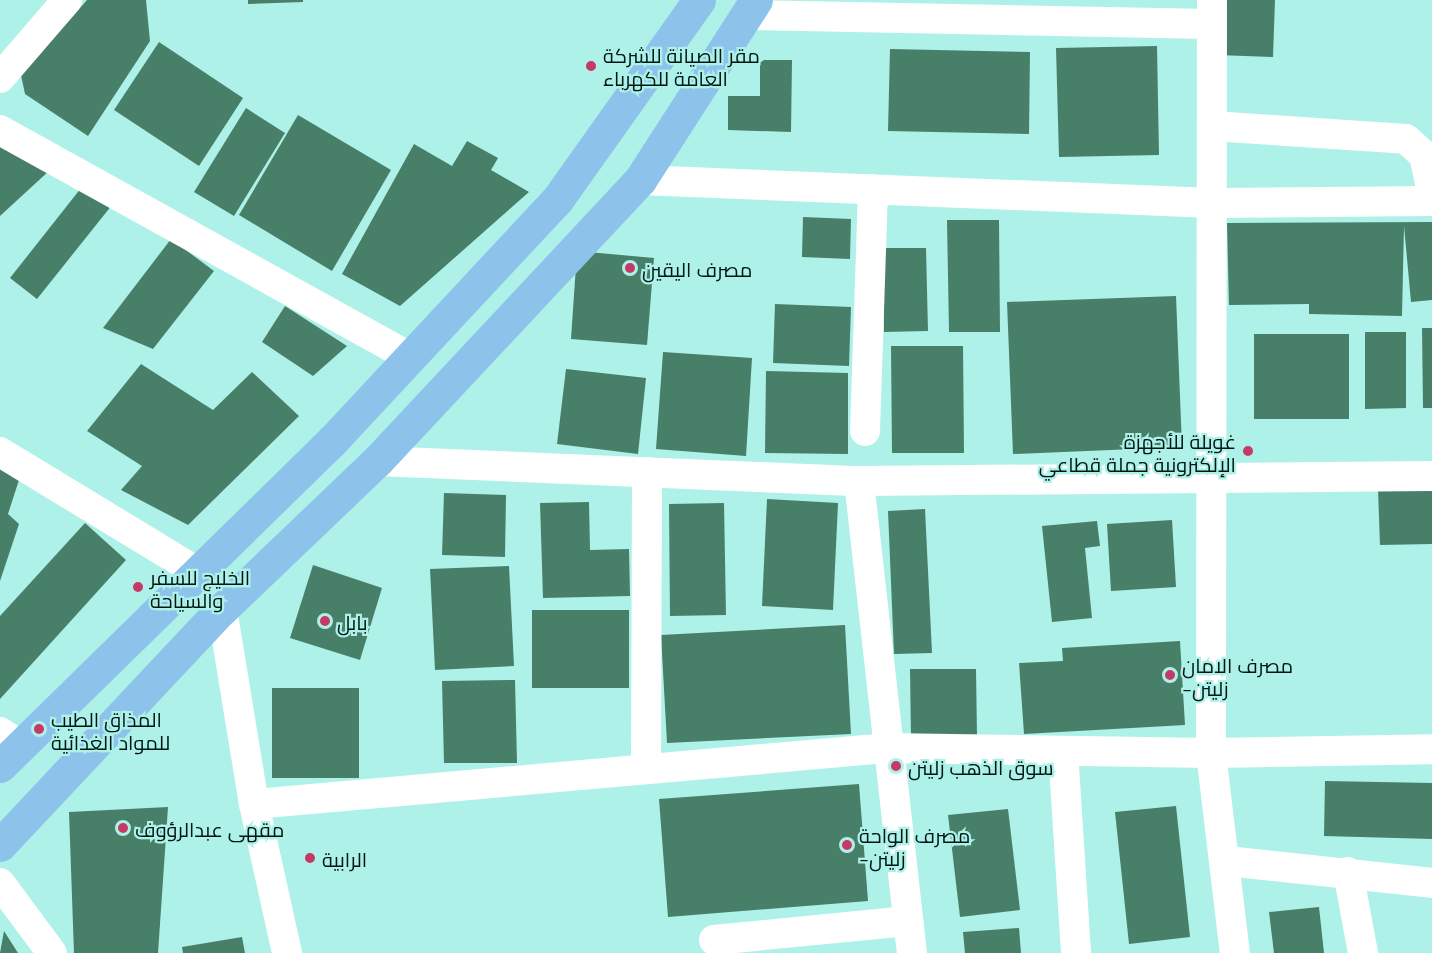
<!DOCTYPE html>
<html>
<head>
<meta charset="utf-8">
<style>
	body { margin:0 }
	#map { position:relative; width:1432px; height:953px; overflow:hidden; background:#aef1e8; font-family:"Playfair Display",Cairo,serif }
	div>[style] { position:absolute }
	[style*='--x'] { left:calc(var(--x)*1px); top:calc(var(--y)*1px); width:calc(var(--w)*1px); rotate:calc(var(--a)*1deg) }
	.building>* { inset:0; background:#487f68 }
	.minor>* { height:30px; margin:-15px; padding:0 15px; transform-origin:15px; border-radius:15px; background:#fff }
	.major>* { height:33px; margin:-16.5px; padding:0 16.5px; transform-origin:16.5px; border-radius:16.5px; background:#8dc2eb }
	.dots>* { width:16px; height:16px; translate:-50% -50%; box-sizing:border-box; border:3px solid #aef1e8; border-radius:50% }
	span { translate:-50% -50%; white-space:nowrap; text-align:center; line-height:1.15; -webkit-text-stroke:4.5px #aef1e8; paint-order:stroke }
	.poi-label { font-size:20px; color:#001714 }
	.left { translate:0 -50%; text-align:left }
	.right { translate:-100% -50%; text-align:right }
</style>
</head>
<body>
<div id="map">
	<div class="building">
		<i style="clip-path:polygon(87px 0,146px 0,150px 41px,88px 136px,25px 94px,21px 75px)"></i>
		<i style="clip-path:polygon(248px 0,303px 0,303px 2px,248px 4px)"></i>
		<i style="clip-path:polygon(1218px 0,1275px 0,1273px 57px,1217px 55px)"></i>
		<i style="clip-path:polygon(159px 42px,243px 98px,199px 166px,114px 110px)"></i>
		<i style="clip-path:polygon(1157px 46px,1159px 155px,1059px 157px,1056px 48px)"></i>
		<i style="clip-path:polygon(890px 49px,1030px 52px,1029px 134px,888px 131px)"></i>
		<i style="clip-path:polygon(760px 60px,792px 60px,791px 132px,728px 130px,728px 96px,760px 96px)"></i>
		<i style="clip-path:polygon(246px 108px,285px 133px,234px 216px,194px 192px)"></i>
		<i style="clip-path:polygon(298px 115px,391px 170px,332px 271px,239px 215px)"></i>
		<i style="clip-path:polygon(0 141px,50px 170px,0 216px)"></i>
		<i style="clip-path:polygon(467px 141px,498px 158px,491px 170px,529px 192px,400px 306px,342px 274px,414px 144px,452px 166px)"></i>
		<i style="clip-path:polygon(85px 183px,112px 205px,37px 299px,10px 278px)"></i>
		<i style="clip-path:polygon(803px 217px,851px 219px,850px 259px,802px 257px)"></i>
		<i style="clip-path:polygon(947px 220px,999px 220px,1000px 332px,949px 332px)"></i>
		<i style="clip-path:polygon(1432px 222px,1432px 300px,1411px 302px,1404px 226px,1402px 316px,1309px 314px,1309px 304px,1229px 305px,1227px 223px)"></i>
		<i style="clip-path:polygon(171px 239px,214px 271px,153px 349px,103px 328px)"></i>
		<i style="clip-path:polygon(883px 248px,926px 248px,928px 331px,884px 332px)"></i>
		<i style="clip-path:polygon(577px 251px,654px 258px,647px 345px,571px 339px)"></i>
		<i style="clip-path:polygon(1176px 296px,1182px 447px,1013px 454px,1007px 302px)"></i>
		<i style="clip-path:polygon(775px 304px,851px 307px,849px 366px,773px 363px)"></i>
		<i style="clip-path:polygon(285px 306px,347px 346px,313px 376px,262px 342px)"></i>
		<i style="clip-path:polygon(1422px 328px,1432px 328px,1432px 408px,1423px 408px)"></i>
		<i style="clip-path:polygon(1365px 332px,1406px 332px,1406px 408px,1365px 409px)"></i>
		<i style="clip-path:polygon(1254px 334px,1349px 334px,1349px 419px,1254px 419px)"></i>
		<i style="clip-path:polygon(891px 346px,963px 346px,964px 453px,892px 453px)"></i>
		<i style="clip-path:polygon(663px 352px,752px 358px,746px 456px,656px 449px)"></i>
		<i style="clip-path:polygon(141px 364px,213px 410px,252px 372px,299px 416px,188px 525px,121px 490px,142px 466px,87px 431px)"></i>
		<i style="clip-path:polygon(566px 369px,646px 378px,638px 454px,557px 444px)"></i>
		<i style="clip-path:polygon(766px 371px,848px 373px,848px 454px,765px 453px)"></i>
		<i style="clip-path:polygon(0 468px,19px 480px,8px 514px,19px 524px,0 581px)"></i>
		<i style="clip-path:polygon(1432px 487px,1432px 544px,1380px 545px,1378px 489px)"></i>
		<i style="clip-path:polygon(444px 493px,506px 495px,505px 557px,442px 555px)"></i>
		<i style="clip-path:polygon(767px 499px,838px 503px,833px 610px,762px 606px)"></i>
		<i style="clip-path:polygon(589px 502px,590px 550px,629px 549px,630px 596px,543px 598px,540px 503px)"></i>
		<i style="clip-path:polygon(724px 503px,726px 615px,670px 616px,669px 504px)"></i>
		<i style="clip-path:polygon(925px 509px,932px 653px,894px 654px,888px 511px)"></i>
		<i style="clip-path:polygon(1172px 520px,1176px 587px,1111px 591px,1107px 524px)"></i>
		<i style="clip-path:polygon(1097px 521px,1100px 546px,1085px 548px,1092px 618px,1052px 622px,1042px 526px)"></i>
		<i style="clip-path:polygon(85px 523px,126px 560px,0 699px,0 616px)"></i>
		<i style="clip-path:polygon(313px 565px,382px 588px,360px 660px,290px 638px)"></i>
		<i style="clip-path:polygon(509px 566px,514px 666px,435px 670px,430px 569px)"></i>
		<i style="clip-path:polygon(532px 610px,629px 610px,629px 688px,532px 688px)"></i>
		<i style="clip-path:polygon(845px 625px,851px 734px,667px 743px,661px 635px)"></i>
		<i style="clip-path:polygon(1180px 641px,1185px 725px,1024px 734px,1019px 663px,1063px 661px,1062px 648px)"></i>
		<i style="clip-path:polygon(910px 669px,976px 669px,977px 737px,911px 738px)"></i>
		<i style="clip-path:polygon(515px 680px,517px 763px,444px 763px,442px 681px)"></i>
		<i style="clip-path:polygon(272px 688px,359px 688px,359px 778px,272px 778px)"></i>
		<i style="clip-path:polygon(1325px 781px,1432px 783px,1432px 839px,1324px 836px)"></i>
		<i style="clip-path:polygon(859px 784px,868px 901px,668px 917px,659px 799px)"></i>
		<i style="clip-path:polygon(1176px 806px,1190px 937px,1129px 944px,1115px 812px)"></i>
		<i style="clip-path:polygon(168px 807px,158px 953px,74px 953px,69px 812px)"></i>
		<i style="clip-path:polygon(1008px 809px,1020px 910px,960px 917px,948px 815px)"></i>
		<i style="clip-path:polygon(1319px 907px,1324px 953px,1274px 953px,1269px 912px)"></i>
		<i style="clip-path:polygon(1019px 928px,1021px 953px,965px 953px,963px 932px)"></i>
		<i style="clip-path:polygon(4px 931px,18px 953px,0 953px)"></i>
		<i style="clip-path:polygon(242px 937px,245px 953px,183px 953px,182px 947px)"></i>
	</div>
	<div class="minor">
		<i style="--x:1212;--y:0;--w:753;--a:90.08"></i>
		<i style="--x:1211;--y:753;--w:201;--a:83.2"></i>
		<i style="--x:746;--y:15;--w:465;--a:1.1"></i>
		<i style="--x:0;--y:78;--w:103;--a:-49.3"></i>
		<i style="--x:1212;--y:126;--w:194;--a:3.8"></i>
		<i style="--x:1406;--y:139;--w:24;--a:42"></i>
		<i style="--x:1424;--y:155;--w:40;--a:78"></i>
		<i style="--x:0;--y:130;--w:466;--a:29"></i>
		<i style="--x:640;--y:180;--w:573;--a:2.3"></i>
		<i style="--x:1213;--y:203;--w:219;--a:-0.5"></i>
		<i style="--x:865;--y:431;--w:242;--a:-88.1"></i>
		<i style="--x:0;--y:452;--w:233;--a:31.3"></i>
		<i style="--x:377;--y:461;--w:482;--a:2.4"></i>
		<i style="--x:859;--y:481;--w:573;--a:-0.5"></i>
		<i style="--x:859;--y:481;--w:475;--a:83.6"></i>
		<i style="--x:222;--y:609;--w:198;--a:80.7"></i>
		<i style="--x:254;--y:804;--w:153;--a:77.5"></i>
		<i style="--x:0;--y:732;--w:24;--a:33"></i>
		<i style="--x:1063;--y:751;--w:202;--a:86.3"></i>
		<i style="--x:646;--y:769;--w:297;--a:-89.8"></i>
		<i style="--x:254;--y:804;--w:634;--a:-5.06"></i>
		<i style="--x:886;--y:748;--w:325;--a:0.9"></i>
		<i style="--x:1211;--y:753;--w:221;--a:-1"></i>
		<i style="--x:1227;--y:861;--w:206;--a:6.1"></i>
		<i style="--x:1348;--y:872;--w:82;--a:79.5"></i>
		<i style="--x:0;--y:883;--w:87;--a:53.4"></i>
		<i style="--x:714;--y:940;--w:195;--a:-5.6"></i>
	</div>
	<div class="major">
		<i style="--x:0;--y:766;--w:465;--a:-44.4"></i>
		<i style="--x:332;--y:441;--w:330;--a:-47"></i>
		<i style="--x:557;--y:200;--w:245;--a:-54.6"></i>
		<i style="--x:0;--y:845;--w:324;--a:-46.8"></i>
		<i style="--x:222;--y:609;--w:214;--a:-43.7"></i>
		<i style="--x:377;--y:461;--w:385;--a:-46.9"></i>
		<i style="--x:640;--y:180;--w:214;--a:-57.2"></i>
	</div>
	<div class="dots">
		<i style="left:591px;top:66px;background:#c63866"></i>
		<i style="left:630px;top:268px;background:#c63866"></i>
		<i style="left:1248px;top:451px;background:#c63866"></i>
		<i style="left:138px;top:587px;background:#c63866"></i>
		<i style="left:325px;top:621px;background:#c63866"></i>
		<i style="left:1170px;top:675px;background:#c63866"></i>
		<i style="left:39px;top:729px;background:#c63866"></i>
		<i style="left:896px;top:766px;background:#c63866"></i>
		<i style="left:123px;top:828px;background:#c63866"></i>
		<i style="left:847px;top:845px;background:#c63866"></i>
		<i style="left:310px;top:858px;background:#c63866"></i>
	</div>
	<div class="poi-label">
		<span class="left" style="left:603px;top:66px">مقر الصيانة للشركة<br>العامة للكهرباء</span>
		<span class="left" style="left:642px;top:268px">مصرف اليقين</span>
		<span class="right" style="left:1236px;top:452px">غويلة للأجهزة<br>الإلكترونية جملة قطاعي</span>
		<span class="left" style="left:150px;top:588px">الخليج للسفر<br>والسياحة</span>
		<span class="left" style="left:337px;top:621px">بابل</span>
		<span class="left" style="left:1182px;top:676px">مصرف الامان<br>-زليتن</span>
		<span class="left" style="left:51px;top:730px">المذاق الطيب<br>للمواد الغذائية</span>
		<span class="left" style="left:908px;top:766px">سوق الذهب زليتن</span>
		<span class="left" style="left:135px;top:828px">مقهى عبدالرؤوف</span>
		<span class="left" style="left:859px;top:846px">مصرف الواحة<br>-زليتن</span>
		<span class="left" style="left:322px;top:858px">الرابية</span>
	</div>
</div>
</body>
</html>
